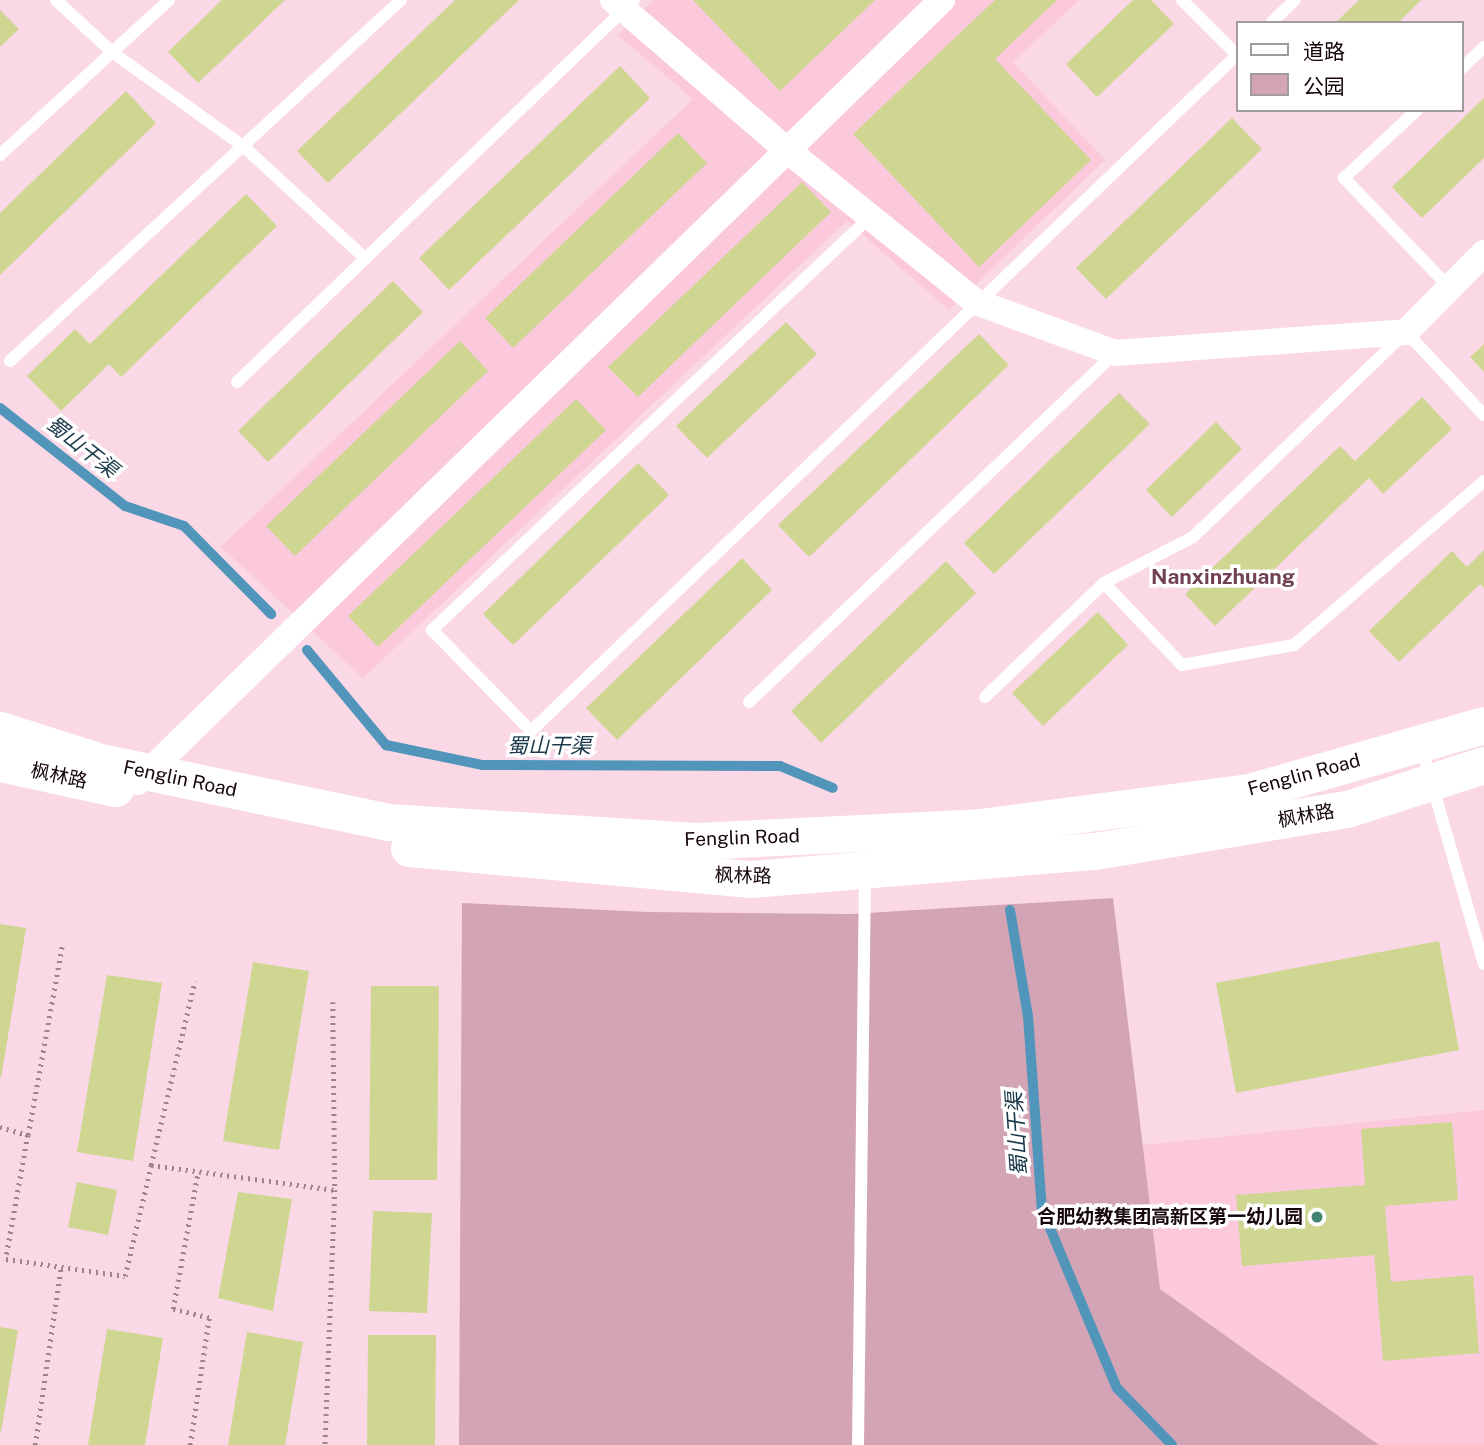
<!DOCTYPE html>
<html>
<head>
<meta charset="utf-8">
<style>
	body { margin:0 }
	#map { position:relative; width:1484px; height:1445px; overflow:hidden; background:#fad8e5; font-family:"Public Sans","Noto Sans SC",sans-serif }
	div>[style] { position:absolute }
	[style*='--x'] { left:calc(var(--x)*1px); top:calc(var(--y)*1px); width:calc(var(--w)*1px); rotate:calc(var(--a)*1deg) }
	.built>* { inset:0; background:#fcc9dc }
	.green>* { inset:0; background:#d2a4b6 }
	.stream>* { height:10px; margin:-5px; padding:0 5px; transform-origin:5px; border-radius:5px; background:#5196ba }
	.building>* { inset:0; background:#ced692 }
	.path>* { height:4.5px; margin-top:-2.25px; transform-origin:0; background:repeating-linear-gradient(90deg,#9e838e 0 2px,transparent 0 7px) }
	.lane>* { height:12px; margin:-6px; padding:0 6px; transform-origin:6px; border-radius:6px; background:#fff }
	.street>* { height:26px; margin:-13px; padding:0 13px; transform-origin:13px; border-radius:13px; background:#fff }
	.secondary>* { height:37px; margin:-18.5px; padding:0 18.5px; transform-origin:18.5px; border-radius:18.5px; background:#fff }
	.dots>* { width:19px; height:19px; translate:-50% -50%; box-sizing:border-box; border:4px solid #fff; border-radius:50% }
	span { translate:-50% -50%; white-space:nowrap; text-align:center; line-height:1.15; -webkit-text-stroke:7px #fff; paint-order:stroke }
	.street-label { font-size:19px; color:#16060d }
	.poi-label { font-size:19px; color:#16060d; font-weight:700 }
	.right { translate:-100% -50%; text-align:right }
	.water-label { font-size:21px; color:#1a394a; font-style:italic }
	.neighbourhood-label { font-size:21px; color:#6f4154; font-weight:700 }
	.legend { position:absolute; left:1236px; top:21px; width:228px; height:91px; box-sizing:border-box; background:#fff; border:2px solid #a29b9e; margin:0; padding:9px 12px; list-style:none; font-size:21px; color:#16060d }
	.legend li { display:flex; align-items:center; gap:14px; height:35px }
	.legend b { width:35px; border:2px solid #a29b9e }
</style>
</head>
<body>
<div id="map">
	<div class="built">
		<i style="clip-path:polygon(654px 0,1079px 0,1013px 62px,1105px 160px,949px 310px,847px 221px,363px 678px,221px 547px,693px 99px,618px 35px)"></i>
		<i style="clip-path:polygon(1484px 1110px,1484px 1445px,1379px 1445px,1159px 1290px,1142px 1145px)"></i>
	</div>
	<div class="green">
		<i style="clip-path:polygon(1113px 898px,1160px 1289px,1379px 1445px,459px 1445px,462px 903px,647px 912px,851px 914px)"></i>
	</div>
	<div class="stream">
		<i style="--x:0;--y:408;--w:159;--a:38.1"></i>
		<i style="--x:125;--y:506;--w:62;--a:18.7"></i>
		<i style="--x:184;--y:526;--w:124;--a:45.3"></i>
		<i style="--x:307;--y:650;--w:124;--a:50.3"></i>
		<i style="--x:386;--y:745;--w:99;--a:11.7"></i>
		<i style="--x:483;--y:765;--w:297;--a:0.2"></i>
		<i style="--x:780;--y:766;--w:57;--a:22.5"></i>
		<i style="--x:1010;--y:910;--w:108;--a:80.4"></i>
		<i style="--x:1028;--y:1016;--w:194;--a:85.9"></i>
		<i style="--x:1042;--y:1209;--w:194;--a:67.3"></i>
		<i style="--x:1117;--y:1388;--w:79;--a:46"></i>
	</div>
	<div class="building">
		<i style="clip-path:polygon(222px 0,285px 0,198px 83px,168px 52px)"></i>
		<i style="clip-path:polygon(455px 0,519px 0,328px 183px,297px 151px)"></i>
		<i style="clip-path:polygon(693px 0,875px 0,780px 91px)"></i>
		<i style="clip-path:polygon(995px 0,1057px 0,995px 59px,1091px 160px,979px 267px,853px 134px)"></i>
		<i style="clip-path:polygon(1133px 0,1151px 0,1174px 24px,1097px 97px,1066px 64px)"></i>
		<i style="clip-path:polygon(1359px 0,1421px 0,1398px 23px,1335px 23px)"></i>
		<i style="clip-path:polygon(0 10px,19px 29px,0 47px)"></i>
		<i style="clip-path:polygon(620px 66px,650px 98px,449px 290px,419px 258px)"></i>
		<i style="clip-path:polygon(126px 91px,156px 123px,0 275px,0 213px)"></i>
		<i style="clip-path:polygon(1484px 98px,1484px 158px,1422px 218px,1392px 187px)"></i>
		<i style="clip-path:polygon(1232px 118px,1262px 149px,1106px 299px,1076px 268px)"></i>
		<i style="clip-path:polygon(678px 133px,707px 163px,513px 348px,485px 318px)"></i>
		<i style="clip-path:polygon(802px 182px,831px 212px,638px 397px,608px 367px)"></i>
		<i style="clip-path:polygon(246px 194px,277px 226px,121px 377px,109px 364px,61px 411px,27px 376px,75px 329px,90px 344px)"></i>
		<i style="clip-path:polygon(393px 281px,423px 312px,268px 462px,238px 431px)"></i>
		<i style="clip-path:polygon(786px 322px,817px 354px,707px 458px,676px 426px)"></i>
		<i style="clip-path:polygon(979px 334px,1009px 365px,809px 557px,778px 525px)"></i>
		<i style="clip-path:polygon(460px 341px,488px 371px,295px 556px,266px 526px)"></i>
		<i style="clip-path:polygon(1484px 344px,1484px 372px,1470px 357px)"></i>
		<i style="clip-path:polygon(1119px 393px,1150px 424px,994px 574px,964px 543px)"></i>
		<i style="clip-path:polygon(1422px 397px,1452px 429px,1383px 494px,1369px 478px,1215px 626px,1185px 594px,1340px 446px,1355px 461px)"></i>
		<i style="clip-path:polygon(576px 399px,606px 430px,378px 647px,348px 616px)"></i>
		<i style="clip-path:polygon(1216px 422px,1242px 449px,1172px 517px,1146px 490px)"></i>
		<i style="clip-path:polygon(638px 463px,669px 495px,513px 645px,483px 614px)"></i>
		<i style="clip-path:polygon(1484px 550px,1484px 588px,1480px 584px,1399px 662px,1369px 631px,1452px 551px,1467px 567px)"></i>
		<i style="clip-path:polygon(742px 558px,772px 590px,617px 740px,586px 708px)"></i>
		<i style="clip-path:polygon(946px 561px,976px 593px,821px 743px,791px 711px)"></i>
		<i style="clip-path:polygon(1098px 612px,1128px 645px,1043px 726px,1012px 693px)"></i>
		<i style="clip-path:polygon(0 924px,26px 928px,1px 1078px,0 1077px)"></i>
		<i style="clip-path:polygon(1439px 941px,1459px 1050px,1236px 1093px,1216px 983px)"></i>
		<i style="clip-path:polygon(253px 962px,309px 971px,279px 1150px,223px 1141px)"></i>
		<i style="clip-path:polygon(107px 975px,162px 983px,133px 1161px,77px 1152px)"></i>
		<i style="clip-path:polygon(371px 986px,439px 986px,437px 1180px,369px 1180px)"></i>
		<i style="clip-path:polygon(1452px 1122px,1458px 1200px,1385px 1206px,1391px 1282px,1473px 1275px,1479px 1353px,1383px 1361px,1374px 1255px,1242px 1266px,1236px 1195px,1365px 1185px,1361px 1129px)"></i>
		<i style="clip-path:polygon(77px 1182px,117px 1190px,108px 1235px,68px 1227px)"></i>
		<i style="clip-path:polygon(238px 1192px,292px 1199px,273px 1311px,218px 1298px)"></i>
		<i style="clip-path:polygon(373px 1211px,432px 1213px,427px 1313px,369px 1311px)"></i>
		<i style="clip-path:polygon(0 1327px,18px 1330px,1px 1432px,0 1432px)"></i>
		<i style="clip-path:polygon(107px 1329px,163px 1338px,145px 1445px,88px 1445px)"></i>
		<i style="clip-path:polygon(247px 1332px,303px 1342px,285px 1445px,228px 1445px)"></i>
		<i style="clip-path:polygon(368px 1335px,436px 1335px,435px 1445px,367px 1445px)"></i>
	</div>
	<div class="path">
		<i style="--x:333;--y:1002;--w:188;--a:89.4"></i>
		<i style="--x:0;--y:1127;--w:29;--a:16"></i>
		<i style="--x:28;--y:1135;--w:126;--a:100.1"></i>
		<i style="--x:6;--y:1259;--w:120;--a:8.1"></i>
		<i style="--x:125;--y:1276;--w:114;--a:-76.8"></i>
		<i style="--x:151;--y:1165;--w:186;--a:7.7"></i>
		<i style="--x:335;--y:1190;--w:255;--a:92.2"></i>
		<i style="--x:28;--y:1135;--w:192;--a:-79.8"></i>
		<i style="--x:151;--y:1165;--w:189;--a:-76.6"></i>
		<i style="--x:35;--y:1445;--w:180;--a:-81.7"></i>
		<i style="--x:190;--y:1445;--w:128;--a:-81.5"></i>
		<i style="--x:209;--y:1318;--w:37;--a:-166"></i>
		<i style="--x:173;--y:1309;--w:140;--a:-79.7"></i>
	</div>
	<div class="lane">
		<i style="--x:56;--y:0;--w:76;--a:42.9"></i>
		<i style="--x:112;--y:52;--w:161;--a:35.7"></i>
		<i style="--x:243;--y:146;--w:166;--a:42.6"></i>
		<i style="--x:1182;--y:0;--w:78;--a:45"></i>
		<i style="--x:1271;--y:23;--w:33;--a:-44"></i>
		<i style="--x:1461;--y:69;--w:32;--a:-44"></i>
		<i style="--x:1417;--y:110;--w:100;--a:137"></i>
		<i style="--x:1344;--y:178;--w:151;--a:46.1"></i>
		<i style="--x:0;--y:155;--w:229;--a:-42.5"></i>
		<i style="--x:869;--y:218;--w:601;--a:136.69"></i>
		<i style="--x:432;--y:630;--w:141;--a:45.6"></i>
		<i style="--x:531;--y:731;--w:977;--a:-43.76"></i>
		<i style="--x:10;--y:361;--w:532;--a:-42.72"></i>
		<i style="--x:237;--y:382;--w:551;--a:-43.9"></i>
		<i style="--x:1104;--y:583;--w:100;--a:-27.3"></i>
		<i style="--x:1193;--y:537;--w:296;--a:-43.9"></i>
		<i style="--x:1406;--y:332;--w:114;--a:46.8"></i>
		<i style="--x:985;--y:697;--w:165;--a:-43.8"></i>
		<i style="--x:1104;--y:583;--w:113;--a:46.4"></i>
		<i style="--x:1182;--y:665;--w:114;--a:-10.1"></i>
		<i style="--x:1294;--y:645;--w:251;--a:-40.8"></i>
		<i style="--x:749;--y:702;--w:506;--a:-43.64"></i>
		<i style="--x:1421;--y:746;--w:227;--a:73.9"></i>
		<i style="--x:858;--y:1445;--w:571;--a:-89.3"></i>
	</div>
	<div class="street">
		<i style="--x:613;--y:0;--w:230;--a:40.8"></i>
		<i style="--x:787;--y:150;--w:243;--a:38.8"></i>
		<i style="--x:976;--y:302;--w:148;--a:20.1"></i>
		<i style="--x:1115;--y:353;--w:292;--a:-4.1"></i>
		<i style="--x:1406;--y:332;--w:111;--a:-45.4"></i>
		<i style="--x:138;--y:782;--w:1122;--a:-44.21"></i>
	</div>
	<div class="secondary">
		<i style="--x:0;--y:730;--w:106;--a:17.6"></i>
		<i style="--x:101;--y:762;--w:292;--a:11.8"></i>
		<i style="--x:387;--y:822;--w:310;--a:3.5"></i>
		<i style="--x:696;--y:841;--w:284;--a:-2.8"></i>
		<i style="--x:980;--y:827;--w:271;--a:-7.4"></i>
		<i style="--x:1249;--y:792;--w:244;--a:-15.9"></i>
		<i style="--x:0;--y:763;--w:118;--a:12.3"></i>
		<i style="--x:409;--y:848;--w:343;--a:5.2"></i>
		<i style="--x:751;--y:879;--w:345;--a:-4.7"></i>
		<i style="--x:1095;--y:851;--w:255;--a:-9.5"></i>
		<i style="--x:1347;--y:809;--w:144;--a:-17.8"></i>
	</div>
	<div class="dots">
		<i style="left:1317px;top:1217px;background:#428270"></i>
	</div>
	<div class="street-label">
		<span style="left:1304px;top:775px;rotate:-15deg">Fenglin Road</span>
		<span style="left:59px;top:776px;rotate:12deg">枫林路</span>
		<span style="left:180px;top:779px;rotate:12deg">Fenglin Road</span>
		<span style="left:1306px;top:816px;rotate:-10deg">枫林路</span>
		<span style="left:742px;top:838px;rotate:-2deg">Fenglin Road</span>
		<span style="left:743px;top:876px;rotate:1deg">枫林路</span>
	</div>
	<div class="poi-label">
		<span class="right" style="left:1303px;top:1217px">合肥幼教集团高新区第一幼儿园</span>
	</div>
	<div class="water-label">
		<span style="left:82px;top:447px;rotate:38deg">蜀山干渠</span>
		<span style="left:549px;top:746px">蜀山干渠</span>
		<span style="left:1017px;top:1134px;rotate:-94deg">蜀山干渠</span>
	</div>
	<div class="neighbourhood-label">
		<span style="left:1223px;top:577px">Nanxinzhuang</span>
	</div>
	<ul class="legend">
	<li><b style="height:9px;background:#fff"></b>道路</li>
	<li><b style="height:19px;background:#d2a4b6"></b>公园</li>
	</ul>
</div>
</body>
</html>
